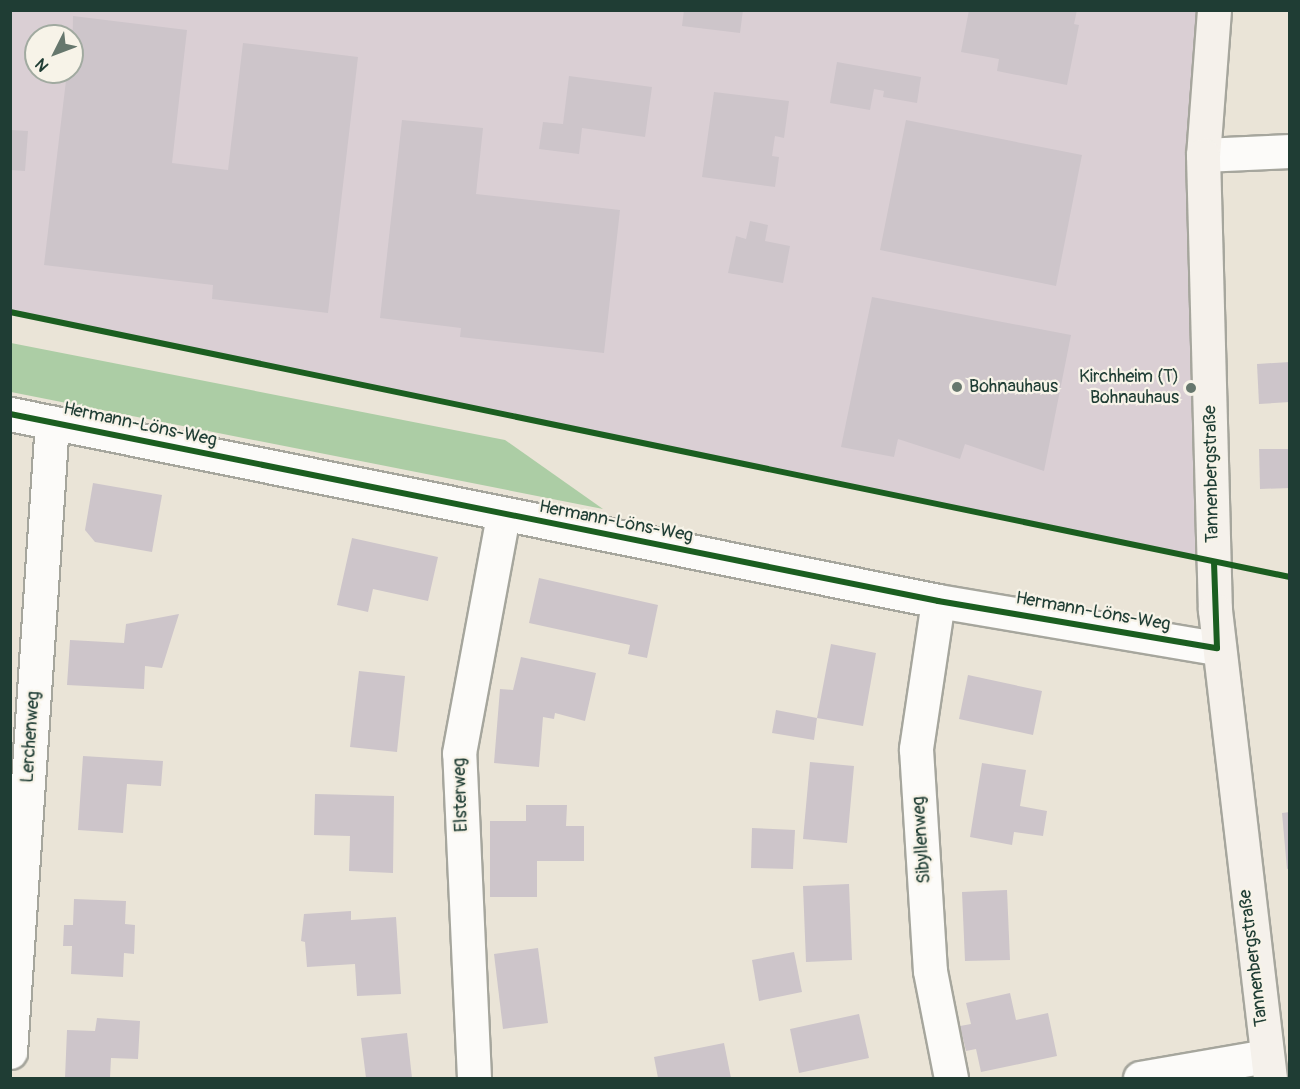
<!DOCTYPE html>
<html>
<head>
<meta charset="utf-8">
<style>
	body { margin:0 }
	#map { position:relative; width:1300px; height:1089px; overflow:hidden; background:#eae4d7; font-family:Pangolin,sans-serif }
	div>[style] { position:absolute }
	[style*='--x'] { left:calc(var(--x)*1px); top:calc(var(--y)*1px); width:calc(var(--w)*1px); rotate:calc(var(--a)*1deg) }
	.industrial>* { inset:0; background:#dacfd4 }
	.forest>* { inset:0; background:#accda5 }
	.building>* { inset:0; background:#cdc5ca }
	.roads { filter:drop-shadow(2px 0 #a6a69d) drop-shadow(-2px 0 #a6a69d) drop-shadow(0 2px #a6a69d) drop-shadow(0 -2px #a6a69d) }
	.street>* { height:33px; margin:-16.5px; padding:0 16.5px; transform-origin:16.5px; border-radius:16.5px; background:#fcfbf9 }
	.secondary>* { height:33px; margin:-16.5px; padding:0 16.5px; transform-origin:16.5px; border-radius:16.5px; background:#f5f1eb }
	.cycleway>* { height:6px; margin:-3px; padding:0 3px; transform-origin:3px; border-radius:3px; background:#1b5e20 }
	.dots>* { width:16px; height:16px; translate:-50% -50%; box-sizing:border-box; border:3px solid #f7f3e8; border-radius:50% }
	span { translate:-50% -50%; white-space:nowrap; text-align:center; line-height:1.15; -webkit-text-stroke:4.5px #f7f3e8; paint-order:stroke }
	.poi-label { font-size:18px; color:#1f3d34 }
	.right { translate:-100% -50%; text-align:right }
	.left { translate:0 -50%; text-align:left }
	.street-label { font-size:18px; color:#1f3d34 }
	.frame { position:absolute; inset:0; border:12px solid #1f3d34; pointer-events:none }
	.north { position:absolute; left:24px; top:24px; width:60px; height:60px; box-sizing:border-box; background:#f7f3e8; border:2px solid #a1aaa0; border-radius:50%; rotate:228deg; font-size:16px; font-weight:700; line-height:24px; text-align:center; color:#1f3d34 }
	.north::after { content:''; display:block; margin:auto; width:21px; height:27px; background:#66776d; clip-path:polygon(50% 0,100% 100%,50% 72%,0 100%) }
</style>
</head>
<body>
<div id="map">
	<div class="industrial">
		<i style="clip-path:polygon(evenodd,11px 11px,1214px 11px,1214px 562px,11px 312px,11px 11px,36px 36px,72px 36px,72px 72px,36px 72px,36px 36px)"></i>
	</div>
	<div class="forest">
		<i style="clip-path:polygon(11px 343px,505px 440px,603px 509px,11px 392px)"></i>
	</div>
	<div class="building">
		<i style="clip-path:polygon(684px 10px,743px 10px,740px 33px,682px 26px)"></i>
		<i style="clip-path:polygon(969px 10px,1077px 10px,1074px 24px,1079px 25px,1067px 85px,997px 71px,999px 59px,961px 52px)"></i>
		<i style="clip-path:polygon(73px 16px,187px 30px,172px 163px,228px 170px,243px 43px,358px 57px,328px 313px,212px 299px,213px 285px,44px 265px,67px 72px,72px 72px)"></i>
		<i style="clip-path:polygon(837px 62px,921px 77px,917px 103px,883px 97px,884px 91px,874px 89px,870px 110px,830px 103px)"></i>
		<i style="clip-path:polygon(569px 76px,652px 87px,645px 137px,582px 128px,579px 154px,539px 149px,543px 122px,563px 124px)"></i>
		<i style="clip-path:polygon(714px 92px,789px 101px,784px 138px,775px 136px,772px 156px,779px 157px,775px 187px,702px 177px)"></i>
		<i style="clip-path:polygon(402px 120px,483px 128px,476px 194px,620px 210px,604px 353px,460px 337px,461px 328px,380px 318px)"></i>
		<i style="clip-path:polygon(906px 120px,1082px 155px,1056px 286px,880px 250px)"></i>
		<i style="clip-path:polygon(10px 130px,28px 131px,25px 171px,10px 170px)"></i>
		<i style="clip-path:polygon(750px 221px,768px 225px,765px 241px,790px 246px,783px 283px,728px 273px,736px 236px,746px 239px)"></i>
		<i style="clip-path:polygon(872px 297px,1071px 335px,1044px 471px,965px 444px,960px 459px,898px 439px,894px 457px,841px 447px)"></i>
		<i style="clip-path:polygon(1290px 362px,1290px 402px,1259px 404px,1257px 364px)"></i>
		<i style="clip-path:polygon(1259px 449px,1290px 449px,1290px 488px,1260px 489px)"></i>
		<i style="clip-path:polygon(93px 483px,162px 495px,152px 552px,95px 542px,85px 530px)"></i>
		<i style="clip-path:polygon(352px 538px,438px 557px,428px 601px,373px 589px,368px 612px,337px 605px)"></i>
		<i style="clip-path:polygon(539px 578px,658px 605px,647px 658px,628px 654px,630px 645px,529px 623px)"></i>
		<i style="clip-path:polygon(179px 614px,162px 668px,145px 666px,144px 689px,67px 685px,70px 640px,124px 643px,126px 624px)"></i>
		<i style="clip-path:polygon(831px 644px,876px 653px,863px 726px,817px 718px)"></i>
		<i style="clip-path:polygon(521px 657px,596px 673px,585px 721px,555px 713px,554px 719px,543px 717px,539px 767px,494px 763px,500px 689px,513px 690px)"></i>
		<i style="clip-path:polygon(359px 671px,405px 676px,397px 752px,350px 747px)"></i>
		<i style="clip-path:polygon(968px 675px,1042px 691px,1033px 735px,959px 719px)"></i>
		<i style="clip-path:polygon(776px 710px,817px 718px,814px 740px,772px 733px)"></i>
		<i style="clip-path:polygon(83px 756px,163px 761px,161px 786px,127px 784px,123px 833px,78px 830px)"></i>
		<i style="clip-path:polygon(810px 762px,854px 766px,847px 843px,803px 839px)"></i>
		<i style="clip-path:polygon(982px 763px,1026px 770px,1020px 806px,1047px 811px,1043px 836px,1014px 832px,1012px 845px,970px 837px)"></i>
		<i style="clip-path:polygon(315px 794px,394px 796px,393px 873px,349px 871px,350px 836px,314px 835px)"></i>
		<i style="clip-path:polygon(526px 805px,567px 805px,566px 826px,584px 826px,584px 861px,537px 861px,537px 897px,490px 897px,490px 821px,526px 821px)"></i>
		<i style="clip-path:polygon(1290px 812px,1290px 868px,1287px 869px,1282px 813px)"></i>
		<i style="clip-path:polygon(752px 828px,795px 830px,793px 869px,751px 868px)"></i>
		<i style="clip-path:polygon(849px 884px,852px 960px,806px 962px,803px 886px)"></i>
		<i style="clip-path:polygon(1007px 890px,1010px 960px,965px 961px,962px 892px)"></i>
		<i style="clip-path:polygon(74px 899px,126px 901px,125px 924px,135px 925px,134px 954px,124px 953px,123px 977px,71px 974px,72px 946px,63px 946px,64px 925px,73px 925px)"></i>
		<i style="clip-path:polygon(351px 911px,351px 920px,396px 917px,401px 994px,357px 996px,355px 964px,307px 967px,305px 942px,301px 941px,304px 914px)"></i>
		<i style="clip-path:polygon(538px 948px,548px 1023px,503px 1029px,494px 954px)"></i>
		<i style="clip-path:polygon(794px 952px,802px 992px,759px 1001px,752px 960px)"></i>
		<i style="clip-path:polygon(1010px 993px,1016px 1020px,1048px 1013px,1057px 1056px,981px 1072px,976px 1049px,966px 1051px,960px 1026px,971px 1024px,966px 1003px)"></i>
		<i style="clip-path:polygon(859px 1014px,869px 1058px,799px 1073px,790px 1029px)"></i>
		<i style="clip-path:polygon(97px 1018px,140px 1021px,138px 1059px,111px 1058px,110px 1078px,65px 1078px,67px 1030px,95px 1031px)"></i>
		<i style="clip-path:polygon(407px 1033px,412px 1078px,366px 1078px,361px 1038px)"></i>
		<i style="clip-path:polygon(724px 1043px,731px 1078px,658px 1078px,654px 1057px)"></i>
	</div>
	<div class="roads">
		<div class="street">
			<i style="--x:1203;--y:155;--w:87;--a:-2.6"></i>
			<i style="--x:10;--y:414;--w:947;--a:11.39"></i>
			<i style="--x:938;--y:601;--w:283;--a:9.6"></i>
			<i style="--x:938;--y:601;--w:150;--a:98.5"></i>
			<i style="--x:916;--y:749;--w:222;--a:86.4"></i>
			<i style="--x:930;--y:971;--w:109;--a:78.9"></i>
			<i style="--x:10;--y:1052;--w:631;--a:-86.19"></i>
			<i style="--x:474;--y:1078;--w:325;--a:-92.6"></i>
			<i style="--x:459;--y:753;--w:242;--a:-79.5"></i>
			<i style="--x:1140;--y:1078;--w:128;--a:-9.9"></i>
		</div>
		<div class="secondary">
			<i style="--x:1214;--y:10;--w:145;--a:94.3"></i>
			<i style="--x:1203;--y:155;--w:455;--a:88.5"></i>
			<i style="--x:1215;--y:610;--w:471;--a:83.3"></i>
		</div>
	</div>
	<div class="cycleway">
		<i style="--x:10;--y:312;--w:1307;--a:11.7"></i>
		<i style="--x:10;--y:414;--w:947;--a:11.39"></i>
		<i style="--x:938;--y:601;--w:283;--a:9.6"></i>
		<i style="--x:1217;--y:648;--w:86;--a:-92"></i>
	</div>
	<div class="dots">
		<i style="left:957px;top:387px;background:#66776d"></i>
		<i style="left:1191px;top:388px;background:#66776d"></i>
	</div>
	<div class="poi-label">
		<span class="right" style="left:1179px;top:388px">Kirchheim (T)<br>Bohnauhaus</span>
		<span class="left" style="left:969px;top:387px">Bohnauhaus</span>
	</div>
	<div class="street-label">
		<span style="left:140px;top:425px;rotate:12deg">Hermann-Löns-Weg</span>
		<span style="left:1212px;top:474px;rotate:-91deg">Tannenbergstraße</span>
		<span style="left:616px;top:522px;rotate:11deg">Hermann-Löns-Weg</span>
		<span style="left:1093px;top:612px;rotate:10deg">Hermann-Löns-Weg</span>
		<span style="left:31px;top:737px;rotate:-86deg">Lerchenweg</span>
		<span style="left:461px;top:795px;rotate:-92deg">Elsterweg</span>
		<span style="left:922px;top:840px;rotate:-94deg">Sibyllenweg</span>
		<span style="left:1254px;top:958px;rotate:-97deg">Tannenbergstraße</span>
	</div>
	<div class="frame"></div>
	<div class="north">N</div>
</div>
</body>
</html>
